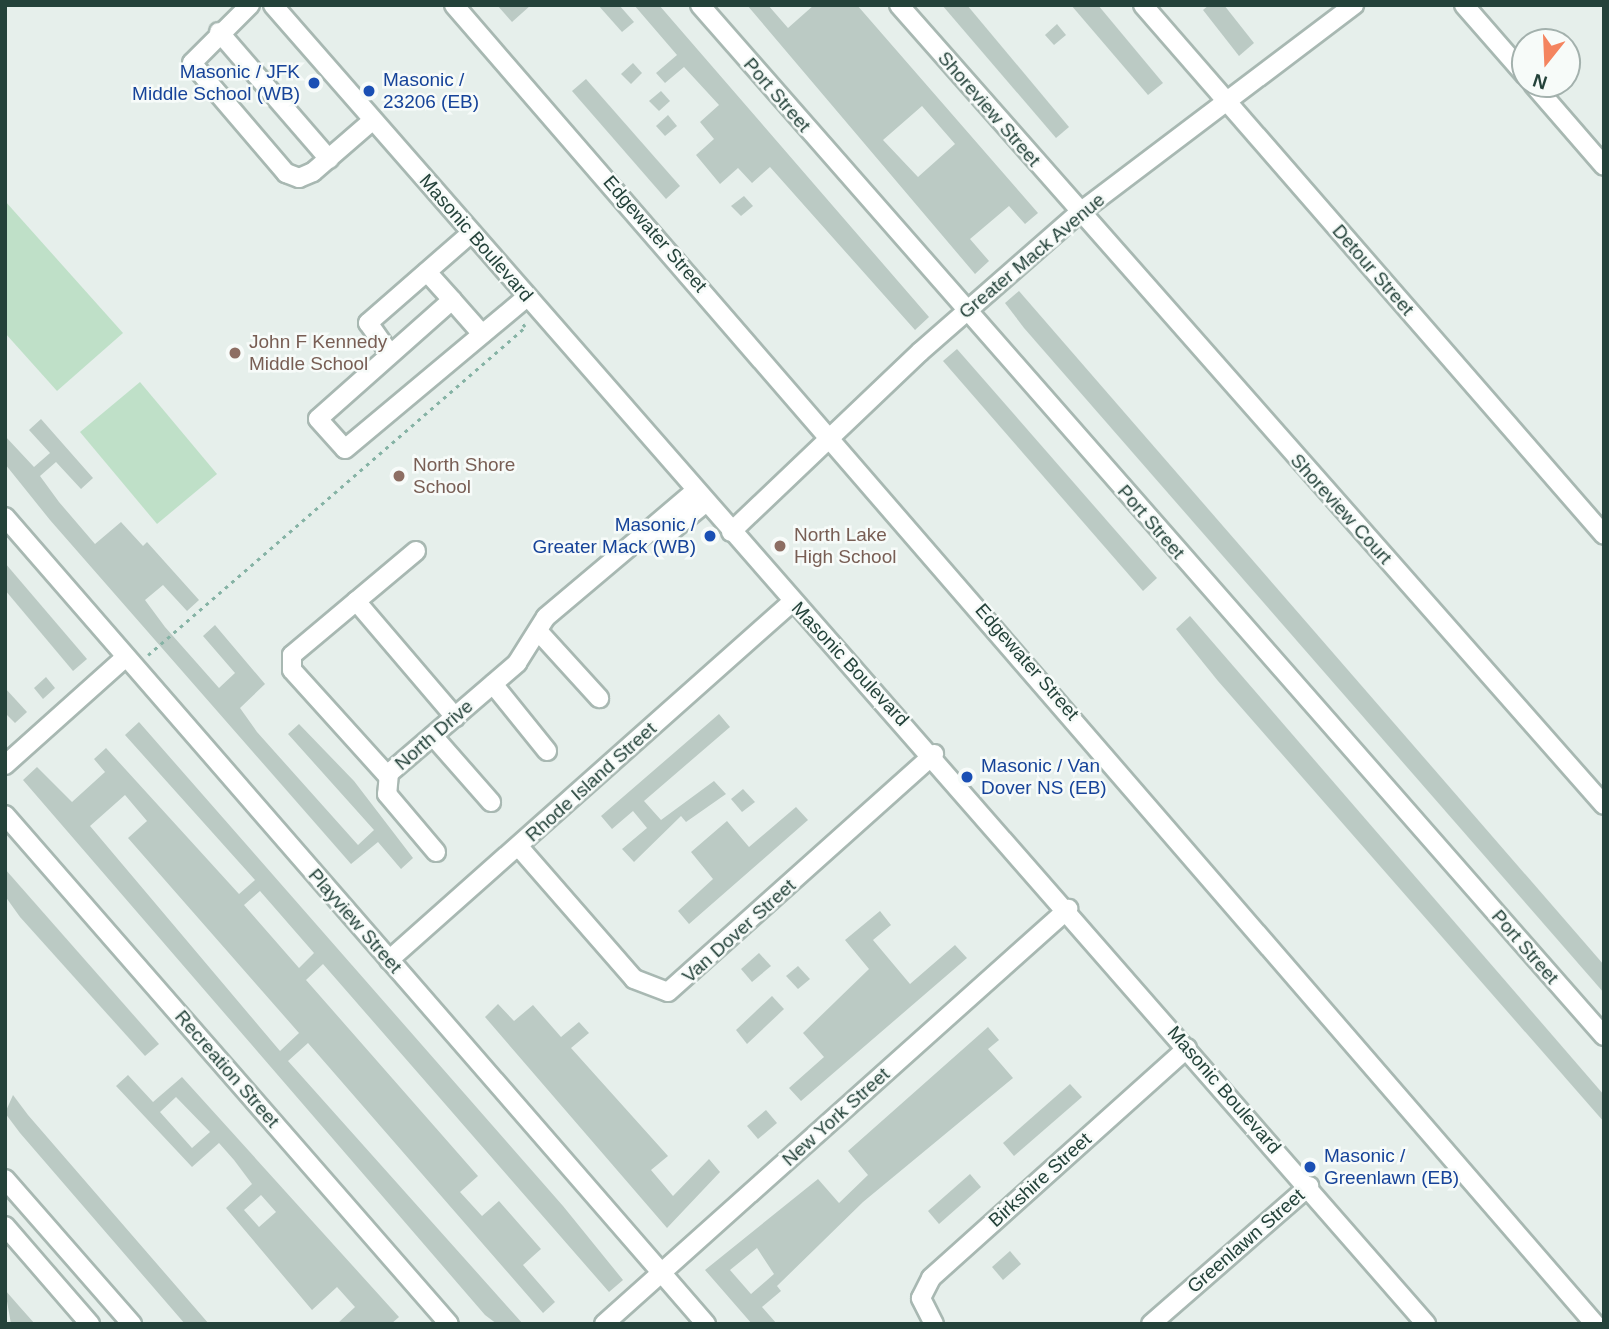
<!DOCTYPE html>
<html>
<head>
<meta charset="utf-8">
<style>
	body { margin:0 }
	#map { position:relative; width:1609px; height:1329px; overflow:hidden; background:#e6efeb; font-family:Helvetica,sans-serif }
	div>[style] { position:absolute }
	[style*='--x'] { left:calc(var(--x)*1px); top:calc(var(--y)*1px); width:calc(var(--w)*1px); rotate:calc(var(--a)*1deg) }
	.green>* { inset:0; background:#bfe0c8 }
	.building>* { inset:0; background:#bbcac4 }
	.path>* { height:2.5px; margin-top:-1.25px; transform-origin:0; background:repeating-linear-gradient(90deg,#86b3a5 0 3.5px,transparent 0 8.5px) }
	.roads { filter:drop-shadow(2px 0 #a8b8b2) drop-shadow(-2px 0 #a8b8b2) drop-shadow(0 2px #a8b8b2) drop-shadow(0 -2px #a8b8b2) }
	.minor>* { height:18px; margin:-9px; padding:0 9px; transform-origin:9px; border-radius:9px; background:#fff }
	.dots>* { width:19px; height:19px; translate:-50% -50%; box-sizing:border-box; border:4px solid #f7fbf9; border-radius:50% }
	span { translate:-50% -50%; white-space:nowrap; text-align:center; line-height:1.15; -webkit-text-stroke:5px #f7fbf9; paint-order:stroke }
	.transit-label { font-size:19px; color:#164399 }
	.right { translate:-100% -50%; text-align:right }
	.left { translate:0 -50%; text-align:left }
	.street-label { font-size:19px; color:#24423a }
	.education-label { font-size:19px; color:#785e54 }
	.frame { position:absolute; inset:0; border:7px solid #24423a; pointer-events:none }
	.north { position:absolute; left:1511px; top:28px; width:70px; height:70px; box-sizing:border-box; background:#f7fbf9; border:2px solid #a3b1ad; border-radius:50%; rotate:198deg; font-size:19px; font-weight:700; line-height:28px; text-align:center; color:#24423a }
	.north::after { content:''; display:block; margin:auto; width:24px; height:32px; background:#f4845f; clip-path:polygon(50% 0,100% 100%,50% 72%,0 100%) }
</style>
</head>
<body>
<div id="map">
	<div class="green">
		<i style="clip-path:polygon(5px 201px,123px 333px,57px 391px,5px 333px)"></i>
		<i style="clip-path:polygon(140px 382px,217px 474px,157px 524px,80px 432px)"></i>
	</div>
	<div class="building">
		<i style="clip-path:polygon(497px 5px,531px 5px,512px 22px)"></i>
		<i style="clip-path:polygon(598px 5px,619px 5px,634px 22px,622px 32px)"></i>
		<i style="clip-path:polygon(634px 5px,659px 5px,929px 317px,915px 330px,770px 167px,752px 183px,738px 168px,720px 184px,696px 155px,714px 139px,700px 122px,719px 105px,684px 67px,665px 83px,656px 73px,677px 55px)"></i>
		<i style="clip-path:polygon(evenodd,747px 5px,768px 5px,788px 28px,814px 5px,857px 5px,1038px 213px,1025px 224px,1009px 206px,970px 239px,989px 261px,975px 274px,747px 5px,922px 106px,955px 144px,918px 177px,883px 140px,922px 106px)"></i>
		<i style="clip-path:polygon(942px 5px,967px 5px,1069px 127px,1056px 138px)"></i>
		<i style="clip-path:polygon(1071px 5px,1098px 5px,1163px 83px,1148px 95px)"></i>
		<i style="clip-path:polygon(1209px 5px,1224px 5px,1254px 43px,1239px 56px,1203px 10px)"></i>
		<i style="clip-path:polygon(1057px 24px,1066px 35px,1054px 45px,1045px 35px)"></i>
		<i style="clip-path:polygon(633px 63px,642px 73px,631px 84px,621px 74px)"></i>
		<i style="clip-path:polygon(586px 79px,680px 186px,666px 199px,572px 91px)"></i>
		<i style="clip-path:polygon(661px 91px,670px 101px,659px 111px,649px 101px)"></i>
		<i style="clip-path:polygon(668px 115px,677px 126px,665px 136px,656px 126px)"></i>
		<i style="clip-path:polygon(744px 196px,753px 206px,741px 216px,731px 206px)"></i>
		<i style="clip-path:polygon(1019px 291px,1604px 965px,1604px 993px,1024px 328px,1005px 303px)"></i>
		<i style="clip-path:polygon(957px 349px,1157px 578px,1143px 591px,943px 361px)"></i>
		<i style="clip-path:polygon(41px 419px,93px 478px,81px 489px,56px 462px,40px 476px,59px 502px,95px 544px,121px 522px,143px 546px,147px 542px,199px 600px,187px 611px,163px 585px,145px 600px,165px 627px,219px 688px,235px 673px,203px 636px,215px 625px,265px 684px,240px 708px,257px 732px,358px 845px,374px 830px,288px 734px,299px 724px,354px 781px,413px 858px,401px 869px,378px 842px,351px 864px,50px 520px,5px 464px,5px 436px,34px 467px,50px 453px,29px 430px)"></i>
		<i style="clip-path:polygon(5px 563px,87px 659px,73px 671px,5px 590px)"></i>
		<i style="clip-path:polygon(1190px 616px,1604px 1095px,1604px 1122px,1218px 681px,1176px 629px)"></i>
		<i style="clip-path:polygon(46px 677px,55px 688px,43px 699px,34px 688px)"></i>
		<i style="clip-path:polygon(5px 688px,27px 712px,15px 723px,5px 713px)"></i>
		<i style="clip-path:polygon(719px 714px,730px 727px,644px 801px,661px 820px,714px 781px,726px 794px,686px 822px,681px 816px,634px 862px,622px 849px,647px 828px,633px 811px,612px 829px,601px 816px)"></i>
		<i style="clip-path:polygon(evenodd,139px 722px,563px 1206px,623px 1280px,609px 1292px,323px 964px,306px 980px,478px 1176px,460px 1192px,482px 1216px,499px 1201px,541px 1249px,523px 1265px,555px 1302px,543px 1313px,308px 1043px,288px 1061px,523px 1324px,497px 1324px,485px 1315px,23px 780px,37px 767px,72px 802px,105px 772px,94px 759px,106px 748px,239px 894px,255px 880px,125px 735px,139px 722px,125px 795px,147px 821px,128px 838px,299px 1033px,280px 1051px,90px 826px,125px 795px,139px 722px,260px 891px,314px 953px,299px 968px,244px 905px,260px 891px)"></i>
		<i style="clip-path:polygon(743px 789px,755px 802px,742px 812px,731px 799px)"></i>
		<i style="clip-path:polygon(796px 807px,808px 820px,689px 924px,678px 911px,713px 879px,691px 852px,727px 821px,749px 847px)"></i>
		<i style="clip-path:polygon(5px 869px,159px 1044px,145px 1056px,20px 917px,5px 896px)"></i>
		<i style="clip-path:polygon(880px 911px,891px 925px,873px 940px,910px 984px,955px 945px,967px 958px,801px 1101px,789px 1088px,824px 1057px,803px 1033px,869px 969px,845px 940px)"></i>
		<i style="clip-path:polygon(759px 953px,771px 966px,752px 982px,741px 969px)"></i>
		<i style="clip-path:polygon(798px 966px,810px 979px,798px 989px,786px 976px)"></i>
		<i style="clip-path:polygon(772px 996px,784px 1009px,747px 1044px,736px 1030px)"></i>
		<i style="clip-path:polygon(498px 1004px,514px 1021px,533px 1005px,561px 1037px,579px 1022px,589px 1033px,571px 1048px,668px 1156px,651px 1170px,673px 1196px,709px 1159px,720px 1172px,667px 1228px,485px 1017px)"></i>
		<i style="clip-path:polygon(evenodd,988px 1027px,999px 1040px,988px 1049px,1013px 1078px,863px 1202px,777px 1286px,781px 1291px,762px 1307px,777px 1324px,752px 1324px,705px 1270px,818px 1179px,839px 1203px,868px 1175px,848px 1151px,988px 1027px,757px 1248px,774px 1274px,751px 1294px,730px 1270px,757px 1248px)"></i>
		<i style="clip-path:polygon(evenodd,128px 1075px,153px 1102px,182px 1077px,399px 1317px,391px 1324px,337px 1324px,355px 1307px,337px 1287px,312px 1310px,226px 1208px,252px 1184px,234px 1160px,219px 1143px,192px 1167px,116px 1086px,128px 1075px,176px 1097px,210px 1132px,192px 1148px,160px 1112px,176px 1097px,128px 1075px,261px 1195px,276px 1212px,259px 1227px,244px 1210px,261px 1195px)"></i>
		<i style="clip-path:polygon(1070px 1084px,1082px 1097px,1014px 1156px,1003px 1143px)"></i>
		<i style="clip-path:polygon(13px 1095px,28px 1115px,209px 1324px,185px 1324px,20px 1133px,5px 1113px)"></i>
		<i style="clip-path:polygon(766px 1110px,777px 1123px,758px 1139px,747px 1126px)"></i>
		<i style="clip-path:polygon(970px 1174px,981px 1187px,939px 1224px,928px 1211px)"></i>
		<i style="clip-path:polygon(1010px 1251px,1021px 1264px,1003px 1280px,992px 1267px)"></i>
		<i style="clip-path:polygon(5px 1290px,19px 1306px,35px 1324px,11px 1324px)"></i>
	</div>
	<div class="path">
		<i style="--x:148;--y:655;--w:500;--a:-41"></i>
		<i style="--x:525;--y:327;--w:8;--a:-130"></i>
	</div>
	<div class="roads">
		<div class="minor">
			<i style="--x:250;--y:5;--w:82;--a:135"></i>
			<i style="--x:192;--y:63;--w:145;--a:49.5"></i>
			<i style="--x:286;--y:173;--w:14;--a:21"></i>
			<i style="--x:299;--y:178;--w:15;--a:-23"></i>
			<i style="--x:313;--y:172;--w:79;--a:-40.9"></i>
			<i style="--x:273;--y:5;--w:1752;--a:48.84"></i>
			<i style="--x:454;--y:5;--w:1744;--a:49.14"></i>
			<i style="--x:700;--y:5;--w:1371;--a:48.76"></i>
			<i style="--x:899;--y:5;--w:1066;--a:48.61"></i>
			<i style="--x:1143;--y:5;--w:702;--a:48.98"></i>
			<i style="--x:1464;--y:5;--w:93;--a:48.9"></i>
			<i style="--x:219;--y:32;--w:168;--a:49.1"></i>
			<i style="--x:1533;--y:84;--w:108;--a:49.1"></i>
			<i style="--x:427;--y:272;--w:38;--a:48"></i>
			<i style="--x:482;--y:334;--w:45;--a:-131.4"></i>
			<i style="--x:452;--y:300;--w:179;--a:138.4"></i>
			<i style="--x:318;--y:419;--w:40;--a:48"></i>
			<i style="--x:345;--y:449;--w:237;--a:-39.9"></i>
			<i style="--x:390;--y:354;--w:38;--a:-125"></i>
			<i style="--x:368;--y:323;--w:137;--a:-41.1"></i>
			<i style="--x:695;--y:491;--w:63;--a:139.5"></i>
			<i style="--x:647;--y:532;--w:24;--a:-2"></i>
			<i style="--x:671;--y:531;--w:44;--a:-39.5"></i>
			<i style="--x:5;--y:517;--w:1069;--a:49.02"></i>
			<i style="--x:731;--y:532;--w:261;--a:-43.6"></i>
			<i style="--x:920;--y:352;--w:211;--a:-41.2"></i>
			<i style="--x:1079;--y:213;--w:345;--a:-37.1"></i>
			<i style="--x:416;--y:551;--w:162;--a:140"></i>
			<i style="--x:292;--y:655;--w:15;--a:90"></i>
			<i style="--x:292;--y:670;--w:142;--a:47.9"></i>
			<i style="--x:387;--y:775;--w:172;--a:-40.7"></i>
			<i style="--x:517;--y:663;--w:54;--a:-57.8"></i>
			<i style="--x:546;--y:617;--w:132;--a:-40.1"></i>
			<i style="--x:356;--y:601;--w:153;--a:49.5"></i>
			<i style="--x:538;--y:631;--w:91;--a:47.7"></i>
			<i style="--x:493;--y:684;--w:86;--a:51.1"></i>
			<i style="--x:433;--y:736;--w:88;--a:48.7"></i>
			<i style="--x:5;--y:765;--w:162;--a:-41.8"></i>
			<i style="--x:389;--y:773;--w:21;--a:95"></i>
			<i style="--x:387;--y:794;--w:76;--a:49.8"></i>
			<i style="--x:5;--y:815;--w:675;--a:48.9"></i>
			<i style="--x:519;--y:847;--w:175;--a:48.9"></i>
			<i style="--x:634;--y:979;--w:36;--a:21"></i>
			<i style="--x:668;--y:992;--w:357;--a:-41.8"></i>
			<i style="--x:389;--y:960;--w:538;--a:-41.61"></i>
			<i style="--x:5;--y:1179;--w:193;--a:48.8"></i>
			<i style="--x:5;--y:1226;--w:130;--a:49.1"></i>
			<i style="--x:604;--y:1324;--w:623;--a:-41.81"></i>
			<i style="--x:934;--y:1324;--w:29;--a:-117"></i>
			<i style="--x:921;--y:1298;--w:22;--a:-63"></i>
			<i style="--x:931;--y:1278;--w:344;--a:-41.9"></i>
			<i style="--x:1151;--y:1324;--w:210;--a:-41.1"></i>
		</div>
	</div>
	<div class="dots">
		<i style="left:314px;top:83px;background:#1a4fb4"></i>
		<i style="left:369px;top:91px;background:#1a4fb4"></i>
		<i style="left:235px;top:353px;background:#8d6e63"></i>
		<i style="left:399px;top:476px;background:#8d6e63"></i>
		<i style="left:710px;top:536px;background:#1a4fb4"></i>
		<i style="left:780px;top:546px;background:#8d6e63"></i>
		<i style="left:967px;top:777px;background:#1a4fb4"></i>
		<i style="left:1310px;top:1167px;background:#1a4fb4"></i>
	</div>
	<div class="transit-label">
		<span class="right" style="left:300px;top:83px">Masonic / JFK<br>Middle School (WB)</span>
		<span class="left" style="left:383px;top:91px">Masonic /<br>23206 (EB)</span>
		<span class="right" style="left:696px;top:536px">Masonic /<br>Greater Mack (WB)</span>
		<span class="left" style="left:981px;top:777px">Masonic / Van<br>Dover NS (EB)</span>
		<span class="left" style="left:1324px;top:1167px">Masonic /<br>Greenlawn (EB)</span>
	</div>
	<div class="street-label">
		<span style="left:777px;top:95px;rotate:49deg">Port Street</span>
		<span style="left:989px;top:109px;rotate:49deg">Shoreview Street</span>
		<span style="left:655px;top:234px;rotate:49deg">Edgewater Street</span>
		<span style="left:476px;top:238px;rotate:49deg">Masonic Boulevard</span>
		<span style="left:1032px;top:256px;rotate:-40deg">Greater Mack Avenue</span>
		<span style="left:1373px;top:270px;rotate:49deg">Detour Street</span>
		<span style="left:1341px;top:509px;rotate:48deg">Shoreview Court</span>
		<span style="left:1151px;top:522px;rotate:49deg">Port Street</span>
		<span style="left:1027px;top:662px;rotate:49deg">Edgewater Street</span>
		<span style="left:850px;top:664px;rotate:47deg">Masonic Boulevard</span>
		<span style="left:434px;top:735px;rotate:-41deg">North Drive</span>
		<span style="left:591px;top:782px;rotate:-42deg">Rhode Island Street</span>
		<span style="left:355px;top:921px;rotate:49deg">Playview Street</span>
		<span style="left:739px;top:931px;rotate:-42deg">Van Dover Street</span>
		<span style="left:1525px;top:947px;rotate:49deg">Port Street</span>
		<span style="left:227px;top:1069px;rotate:49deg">Recreation Street</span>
		<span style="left:1224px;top:1090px;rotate:49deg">Masonic Boulevard</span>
		<span style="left:836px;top:1117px;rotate:-42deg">New York Street</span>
		<span style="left:1040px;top:1180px;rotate:-42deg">Birkshire Street</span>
		<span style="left:1246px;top:1241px;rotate:-41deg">Greenlawn Street</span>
	</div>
	<div class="education-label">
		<span class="left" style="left:249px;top:353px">John F Kennedy<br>Middle School</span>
		<span class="left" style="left:413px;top:476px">North Shore<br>School</span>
		<span class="left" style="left:794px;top:546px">North Lake<br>High School</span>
	</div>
	<div class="frame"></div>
	<div class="north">N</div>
</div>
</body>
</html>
